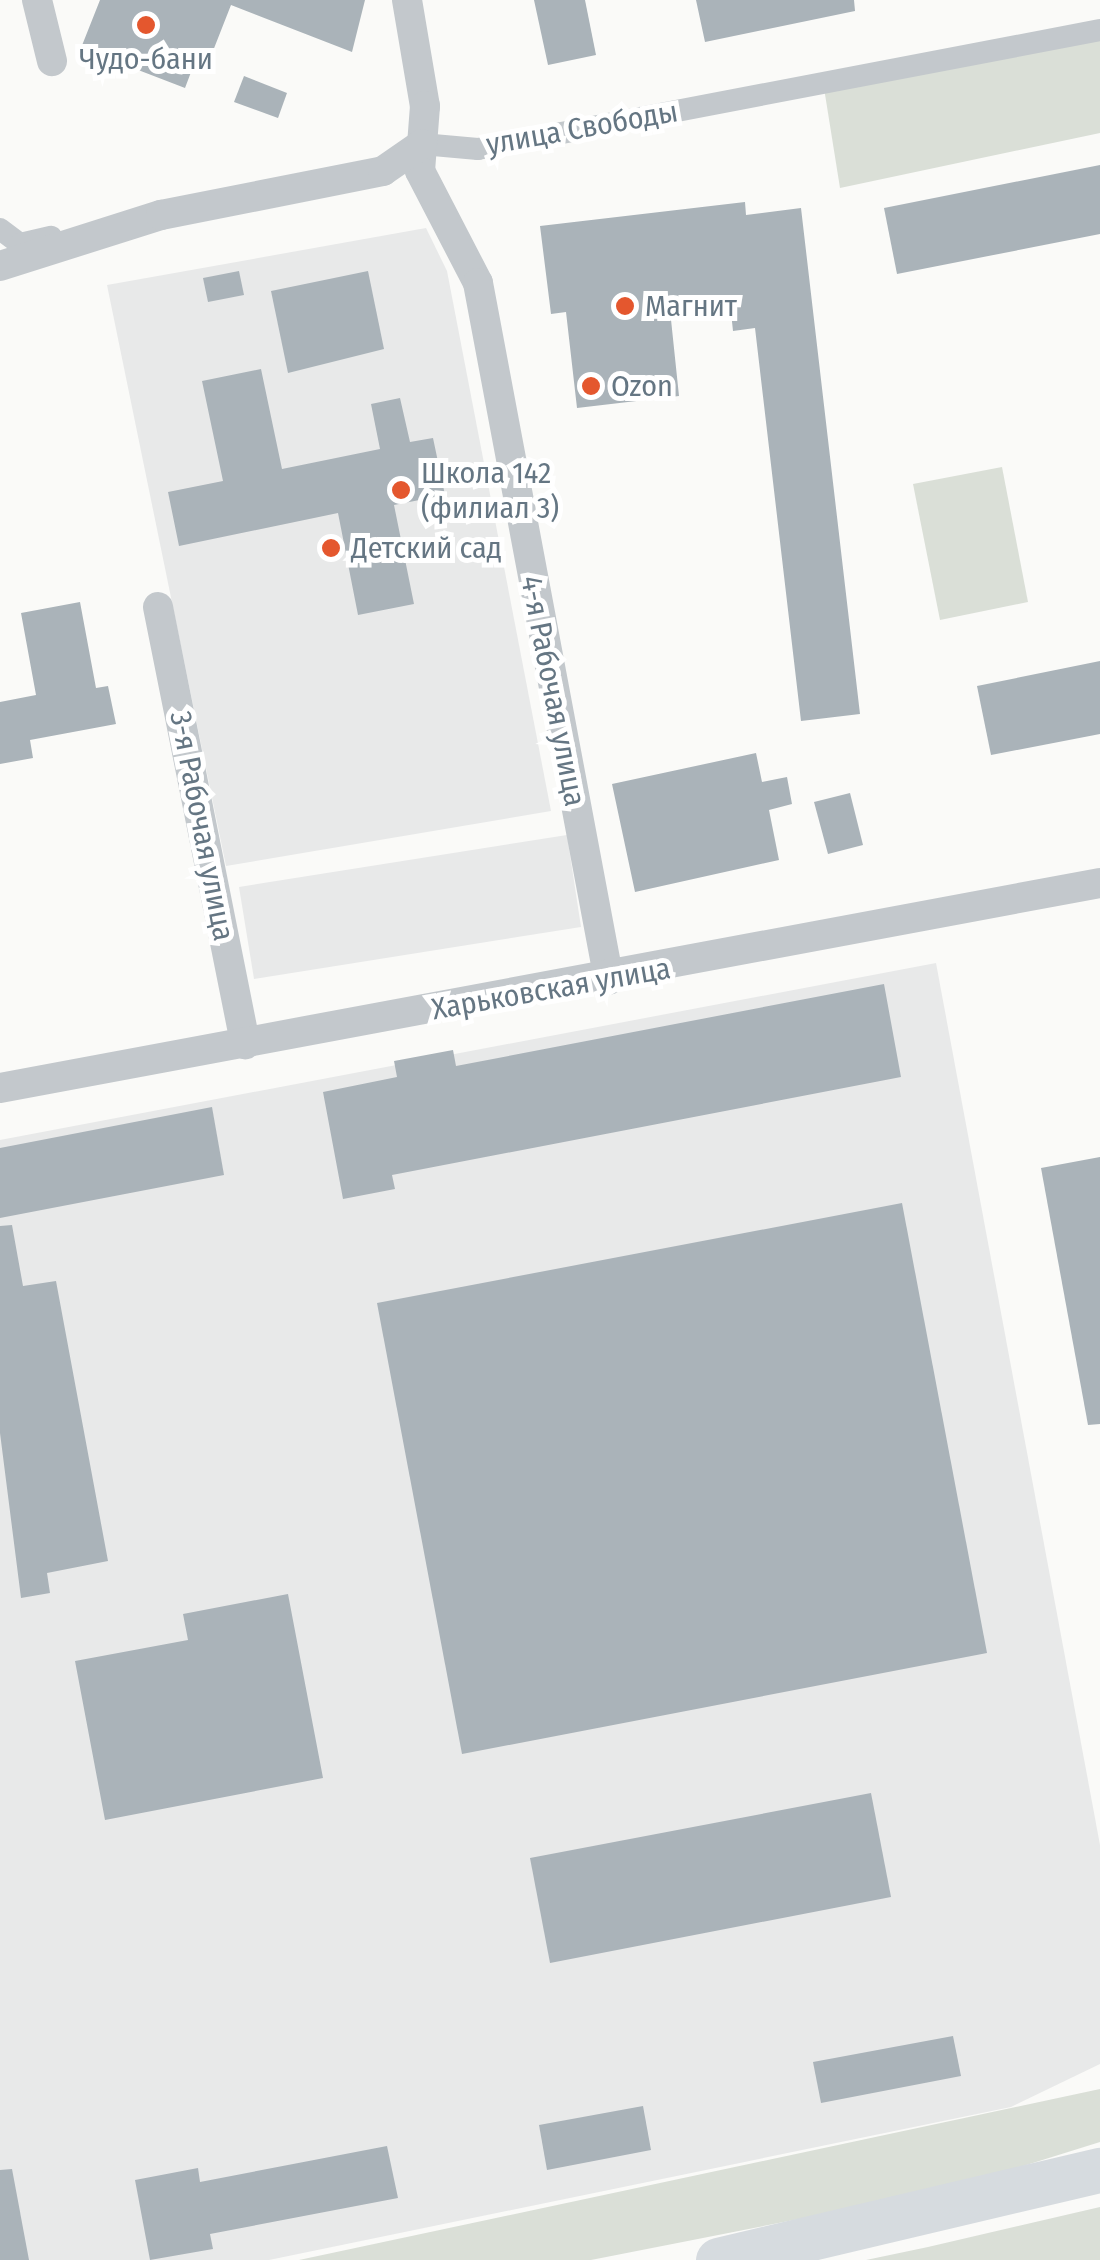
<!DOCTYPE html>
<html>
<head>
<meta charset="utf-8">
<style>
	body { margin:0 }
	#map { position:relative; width:1100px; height:2260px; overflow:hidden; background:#fafaf8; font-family:"Fira Sans Condensed",sans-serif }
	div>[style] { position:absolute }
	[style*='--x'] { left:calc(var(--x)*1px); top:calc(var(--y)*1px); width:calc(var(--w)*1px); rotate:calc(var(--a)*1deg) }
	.built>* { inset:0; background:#e8e9e9 }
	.green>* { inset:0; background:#dadfd7 }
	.building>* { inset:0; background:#aab3b9 }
	.pedestrian>* { height:22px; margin:-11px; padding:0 11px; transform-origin:11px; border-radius:11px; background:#c3c8cc }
	.minor>* { height:30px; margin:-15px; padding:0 15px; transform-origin:15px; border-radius:15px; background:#c3c8cc }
	.secondary>* { height:45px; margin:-22.5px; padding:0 22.5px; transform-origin:22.5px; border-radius:22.5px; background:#d6dbdf }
	.dots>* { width:28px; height:28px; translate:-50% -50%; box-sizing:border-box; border:5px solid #fff; border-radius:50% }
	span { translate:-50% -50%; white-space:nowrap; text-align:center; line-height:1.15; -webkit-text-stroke:10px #fff; paint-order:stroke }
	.poi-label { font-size:30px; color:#657683 }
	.left { translate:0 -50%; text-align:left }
	.street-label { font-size:30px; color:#657683 }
</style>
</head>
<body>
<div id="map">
	<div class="built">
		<i style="clip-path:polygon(426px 228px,447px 271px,551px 811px,226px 866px,107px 285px)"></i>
		<i style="clip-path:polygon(567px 835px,581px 927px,254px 979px,239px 887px)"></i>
		<i style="clip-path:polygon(936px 963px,1100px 1845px,1100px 2064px,1011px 2107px,269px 2260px,0 2260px,0 1140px)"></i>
	</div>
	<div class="green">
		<i style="clip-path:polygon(1100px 36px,1100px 133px,840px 188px,824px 88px)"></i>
		<i style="clip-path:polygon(1002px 467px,1028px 602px,940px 620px,913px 484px)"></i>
		<i style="clip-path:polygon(1100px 2089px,1100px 2142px,946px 2190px,591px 2260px,299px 2260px)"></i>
		<i style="clip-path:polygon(1100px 2207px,1100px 2260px,866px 2260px,928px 2247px)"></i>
	</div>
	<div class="building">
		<i style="clip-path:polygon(100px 0,365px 0,352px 52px,231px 5px,211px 56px,199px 51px,185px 88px,81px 48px)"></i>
		<i style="clip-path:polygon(534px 0,585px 0,596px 55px,548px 65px)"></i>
		<i style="clip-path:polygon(696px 0,854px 0,855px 11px,705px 42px)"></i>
		<i style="clip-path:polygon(244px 76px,287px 93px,278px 118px,234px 102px)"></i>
		<i style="clip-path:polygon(1100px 165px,1100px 234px,897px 274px,884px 208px)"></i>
		<i style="clip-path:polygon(745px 202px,746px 215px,801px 208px,860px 714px,801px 721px,755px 328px,733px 331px,730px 303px,670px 310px,679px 396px,577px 408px,566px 312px,551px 314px,540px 226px)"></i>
		<i style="clip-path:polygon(239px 271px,244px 295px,208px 302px,203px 278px)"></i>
		<i style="clip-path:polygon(368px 271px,384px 349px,288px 373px,271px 291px)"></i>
		<i style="clip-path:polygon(261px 369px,282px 469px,380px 449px,371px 404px,400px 398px,410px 442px,433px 438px,445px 495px,394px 505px,414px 604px,358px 615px,338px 513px,179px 546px,168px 492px,223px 481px,202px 381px)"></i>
		<i style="clip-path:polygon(80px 602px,96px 688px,108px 686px,116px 724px,30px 740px,33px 758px,0 764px,0 702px,36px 695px,21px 613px)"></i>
		<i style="clip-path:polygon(1100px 661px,1100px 734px,991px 755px,977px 686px)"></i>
		<i style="clip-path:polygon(756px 753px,762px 782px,787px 777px,792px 804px,769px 810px,779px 860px,635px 892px,612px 784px)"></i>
		<i style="clip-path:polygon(850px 793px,863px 845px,828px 854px,814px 802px)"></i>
		<i style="clip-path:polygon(884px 984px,901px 1077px,392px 1175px,395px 1189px,343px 1199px,323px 1092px,397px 1077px,394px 1061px,453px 1050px,456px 1066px)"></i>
		<i style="clip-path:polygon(212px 1107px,224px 1175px,0 1218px,0 1148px)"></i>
		<i style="clip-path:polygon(1100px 1157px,1100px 1424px,1088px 1425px,1041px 1168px)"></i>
		<i style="clip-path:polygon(902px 1203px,987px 1653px,462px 1754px,377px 1303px)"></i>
		<i style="clip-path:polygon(12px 1225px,23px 1286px,56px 1281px,108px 1561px,47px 1573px,50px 1593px,21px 1598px,0 1433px,0 1226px)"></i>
		<i style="clip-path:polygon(288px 1594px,323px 1778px,105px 1820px,75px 1661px,188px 1640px,183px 1614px)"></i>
		<i style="clip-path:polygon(871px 1793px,891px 1897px,550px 1963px,530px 1858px)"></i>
		<i style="clip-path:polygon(953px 2036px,961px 2076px,821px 2103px,813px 2062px)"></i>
		<i style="clip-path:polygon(643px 2106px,651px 2150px,547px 2170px,539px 2125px)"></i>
		<i style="clip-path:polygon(387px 2146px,398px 2198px,210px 2234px,213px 2249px,150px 2260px,135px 2180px,198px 2168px,200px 2182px)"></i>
		<i style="clip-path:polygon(12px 2169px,29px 2260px,0 2260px,0 2170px)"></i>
	</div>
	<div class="pedestrian">
		<i style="--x:422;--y:144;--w:56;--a:5.1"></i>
		<i style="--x:478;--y:149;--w:633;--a:-10.83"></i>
		<i style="--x:0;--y:229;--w:25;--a:37"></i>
		<i style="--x:20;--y:244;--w:32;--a:-13"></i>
	</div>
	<div class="minor">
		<i style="--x:37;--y:0;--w:63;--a:76.2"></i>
		<i style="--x:407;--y:0;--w:108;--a:80.4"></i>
		<i style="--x:425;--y:106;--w:65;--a:94.4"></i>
		<i style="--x:420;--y:171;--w:126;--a:62.6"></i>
		<i style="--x:478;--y:283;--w:709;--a:79.36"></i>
		<i style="--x:0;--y:266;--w:169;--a:-17.6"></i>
		<i style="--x:161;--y:215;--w:226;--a:-11.2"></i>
		<i style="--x:383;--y:171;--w:47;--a:-34.7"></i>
		<i style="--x:158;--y:607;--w:446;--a:78.7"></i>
		<i style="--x:0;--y:1088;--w:1119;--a:-10.56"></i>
	</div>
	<div class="secondary">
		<i style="--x:718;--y:2260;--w:392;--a:-13.3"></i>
	</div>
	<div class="dots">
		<i style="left:146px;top:25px;background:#e4572e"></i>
		<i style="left:625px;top:306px;background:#e4572e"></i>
		<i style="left:591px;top:386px;background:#e4572e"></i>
		<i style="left:401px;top:490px;background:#e4572e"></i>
		<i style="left:331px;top:548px;background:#e4572e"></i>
	</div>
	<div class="poi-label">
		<span style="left:146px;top:59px">Чудо-бани</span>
		<span class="left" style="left:645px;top:306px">Магнит</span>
		<span class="left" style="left:611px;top:386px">Ozon</span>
		<span class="left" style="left:421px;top:490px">Школа 142<br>(филиал 3)</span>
		<span class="left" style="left:351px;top:548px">Детский сад</span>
	</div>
	<div class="street-label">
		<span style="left:582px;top:128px;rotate:-10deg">улица Свободы</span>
		<span style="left:553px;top:691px;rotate:79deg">4-я Рабочая улица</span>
		<span style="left:202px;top:826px;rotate:79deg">3-я Рабочая улица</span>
		<span style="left:551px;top:989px;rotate:-10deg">Харьковская улица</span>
	</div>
</div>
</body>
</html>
